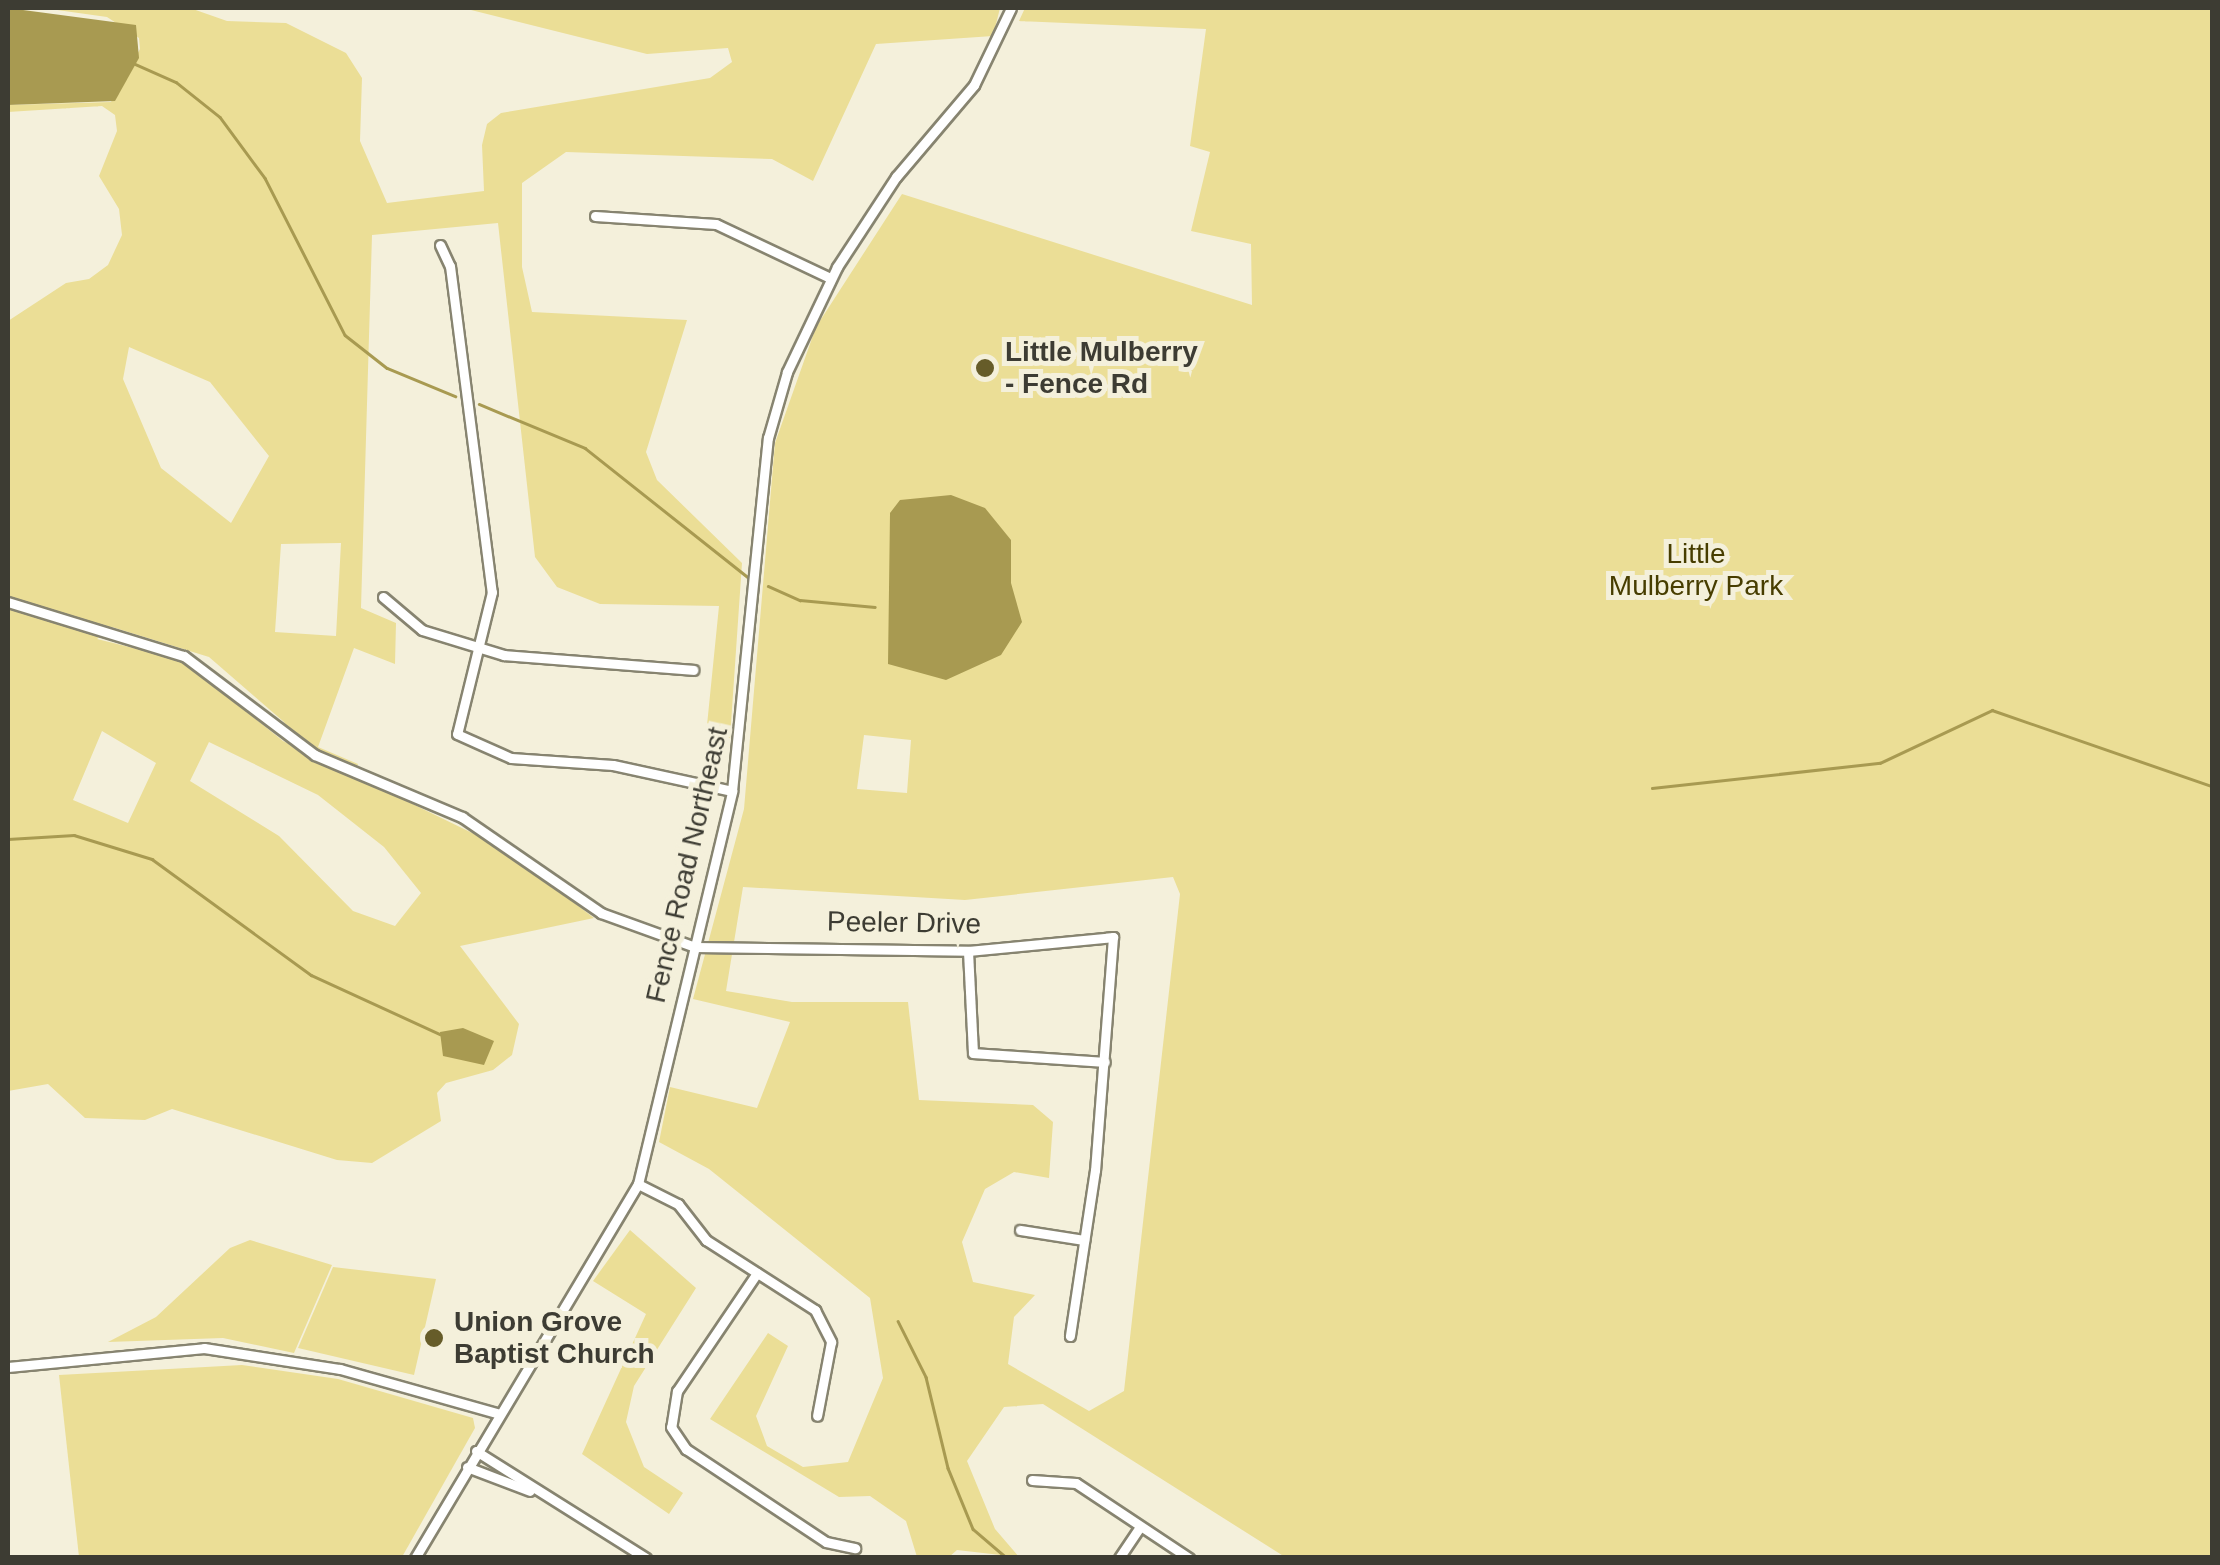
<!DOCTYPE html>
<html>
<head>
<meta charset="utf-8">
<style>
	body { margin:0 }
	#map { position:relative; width:2220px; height:1565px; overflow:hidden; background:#f4f0db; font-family:Helvetica,sans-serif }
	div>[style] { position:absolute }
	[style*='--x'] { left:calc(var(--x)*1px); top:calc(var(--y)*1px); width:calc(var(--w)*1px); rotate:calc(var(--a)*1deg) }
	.green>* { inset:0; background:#ebde96 }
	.water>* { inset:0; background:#a89a51 }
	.stream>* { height:2.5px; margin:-1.25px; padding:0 1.25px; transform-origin:1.25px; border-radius:1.25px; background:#a89a51 }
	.roads { filter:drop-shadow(2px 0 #878470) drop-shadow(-2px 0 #878470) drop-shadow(0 2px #878470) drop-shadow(0 -2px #878470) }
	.minor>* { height:9px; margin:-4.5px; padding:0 4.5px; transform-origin:4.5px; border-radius:4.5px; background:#fff }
	.dots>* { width:28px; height:28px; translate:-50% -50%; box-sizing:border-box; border:5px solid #f4f0db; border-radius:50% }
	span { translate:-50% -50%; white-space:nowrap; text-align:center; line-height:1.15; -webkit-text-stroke:10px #f4f0db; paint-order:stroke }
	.poi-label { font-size:28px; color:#3d3c33; font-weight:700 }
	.left { translate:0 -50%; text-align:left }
	.park-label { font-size:28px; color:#473d00 }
	.street-label { font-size:28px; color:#3d3c33 }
	.frame { position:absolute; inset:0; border:10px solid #3d3c33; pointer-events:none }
</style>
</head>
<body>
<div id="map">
	<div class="green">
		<i style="clip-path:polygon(evenodd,43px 8px,190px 8px,227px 21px,286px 23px,346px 53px,362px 78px,360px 141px,387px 203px,484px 191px,482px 145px,487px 124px,501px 113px,710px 78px,732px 62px,728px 48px,647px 54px,463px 8px,1000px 8px,993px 36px,876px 44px,813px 181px,772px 159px,566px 152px,522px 183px,522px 267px,532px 312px,687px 320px,646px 452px,657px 480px,742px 563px,730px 738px,706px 735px,719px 606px,600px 604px,557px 587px,535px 557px,498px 223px,372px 235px,361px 608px,396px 623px,395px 664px,354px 648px,318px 747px,358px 764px,355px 772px,293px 740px,284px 722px,209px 657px,112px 627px,97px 639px,182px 660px,283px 741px,501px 847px,594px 918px,460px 946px,519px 1024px,512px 1055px,493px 1070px,446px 1083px,437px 1093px,441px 1121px,372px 1163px,337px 1160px,172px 1109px,145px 1120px,85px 1118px,48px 1084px,8px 1091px,8px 321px,66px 283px,89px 279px,108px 265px,122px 235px,119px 209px,99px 176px,117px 131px,115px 115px,102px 106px,8px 112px,8px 105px,111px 102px,140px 49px,139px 38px,107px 17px,43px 8px,129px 347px,210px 382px,269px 456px,231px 523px,161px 468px,123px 379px,129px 347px,43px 8px,341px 543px,336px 636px,275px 632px,281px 544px,341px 543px,43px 8px,102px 731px,156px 763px,128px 823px,73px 800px,102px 731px,43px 8px,209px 742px,318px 795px,384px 847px,421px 893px,395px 926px,353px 911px,279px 836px,190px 781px,209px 742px)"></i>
		<i style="clip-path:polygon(evenodd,1025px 8px,2212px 8px,2212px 1557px,1285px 1557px,1043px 1404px,1004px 1407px,967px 1461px,995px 1529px,1019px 1557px,957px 1550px,949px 1557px,917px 1557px,906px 1521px,870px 1496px,839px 1497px,710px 1419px,768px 1333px,788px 1346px,756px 1416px,767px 1446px,803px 1467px,848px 1462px,883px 1378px,870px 1298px,709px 1169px,659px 1142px,670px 1087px,757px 1108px,790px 1022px,693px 999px,744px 809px,775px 443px,816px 327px,902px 194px,1252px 305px,1251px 244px,1191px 231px,1210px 152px,1190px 146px,1206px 29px,1019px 21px,1025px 8px,864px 735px,911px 740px,907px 793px,857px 789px,864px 735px,1025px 8px,1173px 877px,1180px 894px,1124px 1391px,1089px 1411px,1008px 1364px,1014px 1317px,1035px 1295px,973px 1282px,962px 1242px,985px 1189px,1014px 1172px,1049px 1178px,1053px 1122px,1033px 1105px,919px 1100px,908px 1002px,792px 1002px,726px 991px,743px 887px,965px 900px,1173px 877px)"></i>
		<i style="clip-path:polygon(630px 1230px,696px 1288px,634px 1386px,626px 1422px,644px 1467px,683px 1493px,669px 1514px,582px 1454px,646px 1314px,593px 1281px)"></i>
		<i style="clip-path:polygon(250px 1240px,332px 1265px,294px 1353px,223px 1338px,108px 1342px,156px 1317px,230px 1248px)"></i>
		<i style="clip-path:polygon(333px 1267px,436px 1279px,414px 1375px,298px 1348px)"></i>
		<i style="clip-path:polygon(242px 1365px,338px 1379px,473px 1418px,475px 1428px,402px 1557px,79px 1557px,59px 1375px)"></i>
	</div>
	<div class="water">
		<i style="clip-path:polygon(8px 8px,136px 25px,139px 58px,115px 101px,8px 105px)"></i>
		<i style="clip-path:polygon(951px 495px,985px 508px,1011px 540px,1011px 583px,1022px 622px,1001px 655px,946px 680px,888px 664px,890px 513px,900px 500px)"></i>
		<i style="clip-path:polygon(463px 1028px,494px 1041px,484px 1065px,443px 1056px,440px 1032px)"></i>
	</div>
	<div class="stream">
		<i style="--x:135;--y:64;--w:45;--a:23.7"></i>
		<i style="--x:176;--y:82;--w:56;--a:38.5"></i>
		<i style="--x:220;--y:117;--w:76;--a:53.6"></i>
		<i style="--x:265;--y:178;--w:176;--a:63"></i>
		<i style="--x:345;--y:335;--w:53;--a:38.2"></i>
		<i style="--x:387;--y:368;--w:74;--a:22.4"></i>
		<i style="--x:479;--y:404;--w:115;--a:22.5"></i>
		<i style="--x:585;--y:448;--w:208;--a:38.4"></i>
		<i style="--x:768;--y:586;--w:35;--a:24"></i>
		<i style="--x:800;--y:600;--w:75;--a:5.3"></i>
		<i style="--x:1652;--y:788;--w:229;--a:-6.3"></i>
		<i style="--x:1880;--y:763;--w:124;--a:-25.3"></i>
		<i style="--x:1992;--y:710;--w:233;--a:19.1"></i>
		<i style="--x:8;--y:839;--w:66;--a:-3.5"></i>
		<i style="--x:74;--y:835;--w:82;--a:17.1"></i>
		<i style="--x:152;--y:859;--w:197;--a:36.1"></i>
		<i style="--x:311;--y:975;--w:142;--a:24.6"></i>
		<i style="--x:898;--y:1321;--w:63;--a:63.4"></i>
		<i style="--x:926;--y:1377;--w:94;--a:76.4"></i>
		<i style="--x:948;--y:1468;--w:66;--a:67.7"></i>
		<i style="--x:973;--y:1529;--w:45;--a:40.5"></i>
	</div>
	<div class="roads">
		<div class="minor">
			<i style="--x:595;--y:216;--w:121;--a:3.8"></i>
			<i style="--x:716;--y:224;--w:126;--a:25.3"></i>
			<i style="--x:440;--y:245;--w:23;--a:65"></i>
			<i style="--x:450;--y:266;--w:329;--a:82.7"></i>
			<i style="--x:492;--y:592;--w:146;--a:103.8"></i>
			<i style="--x:457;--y:734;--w:59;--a:24"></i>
			<i style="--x:511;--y:758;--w:102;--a:3.9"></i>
			<i style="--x:613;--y:765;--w:122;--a:12.3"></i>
			<i style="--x:383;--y:597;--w:51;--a:40.2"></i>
			<i style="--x:422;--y:630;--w:86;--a:17"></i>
			<i style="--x:504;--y:655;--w:190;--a:4.5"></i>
			<i style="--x:8;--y:602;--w:184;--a:17.1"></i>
			<i style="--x:184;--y:656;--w:164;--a:37.1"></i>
			<i style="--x:315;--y:755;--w:160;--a:22.9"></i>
			<i style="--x:462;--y:817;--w:169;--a:34.6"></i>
			<i style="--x:601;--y:913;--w:100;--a:19.9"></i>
			<i style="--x:695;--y:947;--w:273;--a:0.8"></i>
			<i style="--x:968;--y:951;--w:146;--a:-5.5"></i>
			<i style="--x:1113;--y:937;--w:234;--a:94.4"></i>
			<i style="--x:1095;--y:1170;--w:168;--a:98.6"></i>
			<i style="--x:968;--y:951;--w:102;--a:87.2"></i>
			<i style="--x:973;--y:1053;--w:132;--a:3.9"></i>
			<i style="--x:638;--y:1184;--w:45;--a:26.6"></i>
			<i style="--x:678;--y:1204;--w:46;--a:52.1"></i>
			<i style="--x:706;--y:1240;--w:130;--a:32.7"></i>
			<i style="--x:815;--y:1310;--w:36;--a:63"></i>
			<i style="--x:831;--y:1342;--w:75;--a:100.7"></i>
			<i style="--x:1020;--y:1230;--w:65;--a:8.9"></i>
			<i style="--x:757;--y:1273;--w:143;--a:124.1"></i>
			<i style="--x:677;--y:1391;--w:36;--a:99"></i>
			<i style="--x:671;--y:1427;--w:27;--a:56"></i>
			<i style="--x:686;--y:1449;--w:168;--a:33.6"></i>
			<i style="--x:826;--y:1542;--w:30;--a:12"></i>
			<i style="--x:8;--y:1367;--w:197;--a:-5.5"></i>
			<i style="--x:204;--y:1348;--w:138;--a:8.8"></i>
			<i style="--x:340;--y:1369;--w:163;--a:15.7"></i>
			<i style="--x:476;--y:1451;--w:201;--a:32.2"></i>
			<i style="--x:467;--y:1467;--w:67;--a:20.9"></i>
			<i style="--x:1032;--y:1480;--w:44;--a:3.9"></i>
			<i style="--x:1076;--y:1483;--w:136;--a:33.6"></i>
			<i style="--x:415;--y:1558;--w:435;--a:-59.2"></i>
			<i style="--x:638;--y:1184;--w:404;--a:-76.5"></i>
			<i style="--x:732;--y:791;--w:355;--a:-84.2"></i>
			<i style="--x:768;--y:438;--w:69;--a:-73.9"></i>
			<i style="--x:787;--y:372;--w:116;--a:-64.5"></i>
			<i style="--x:837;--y:267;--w:108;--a:-56.8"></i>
			<i style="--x:896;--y:177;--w:121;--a:-49.7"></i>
			<i style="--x:974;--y:85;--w:85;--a:-64.3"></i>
			<i style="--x:1119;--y:1558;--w:37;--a:-56"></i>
		</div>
	</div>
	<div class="dots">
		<i style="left:985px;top:368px;background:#665c29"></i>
		<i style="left:434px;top:1338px;background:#665c29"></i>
	</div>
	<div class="poi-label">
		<span class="left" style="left:1005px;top:368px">Little Mulberry<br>- Fence Rd</span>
		<span class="left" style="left:454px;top:1338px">Union Grove<br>Baptist Church</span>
	</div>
	<div class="park-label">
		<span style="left:1696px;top:570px">Little<br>Mulberry Park</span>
	</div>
	<div class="street-label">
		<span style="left:687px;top:865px;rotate:-77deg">Fence Road Northeast</span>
		<span style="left:904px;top:923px;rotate:1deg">Peeler Drive</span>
	</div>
	<div class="frame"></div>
</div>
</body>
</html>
